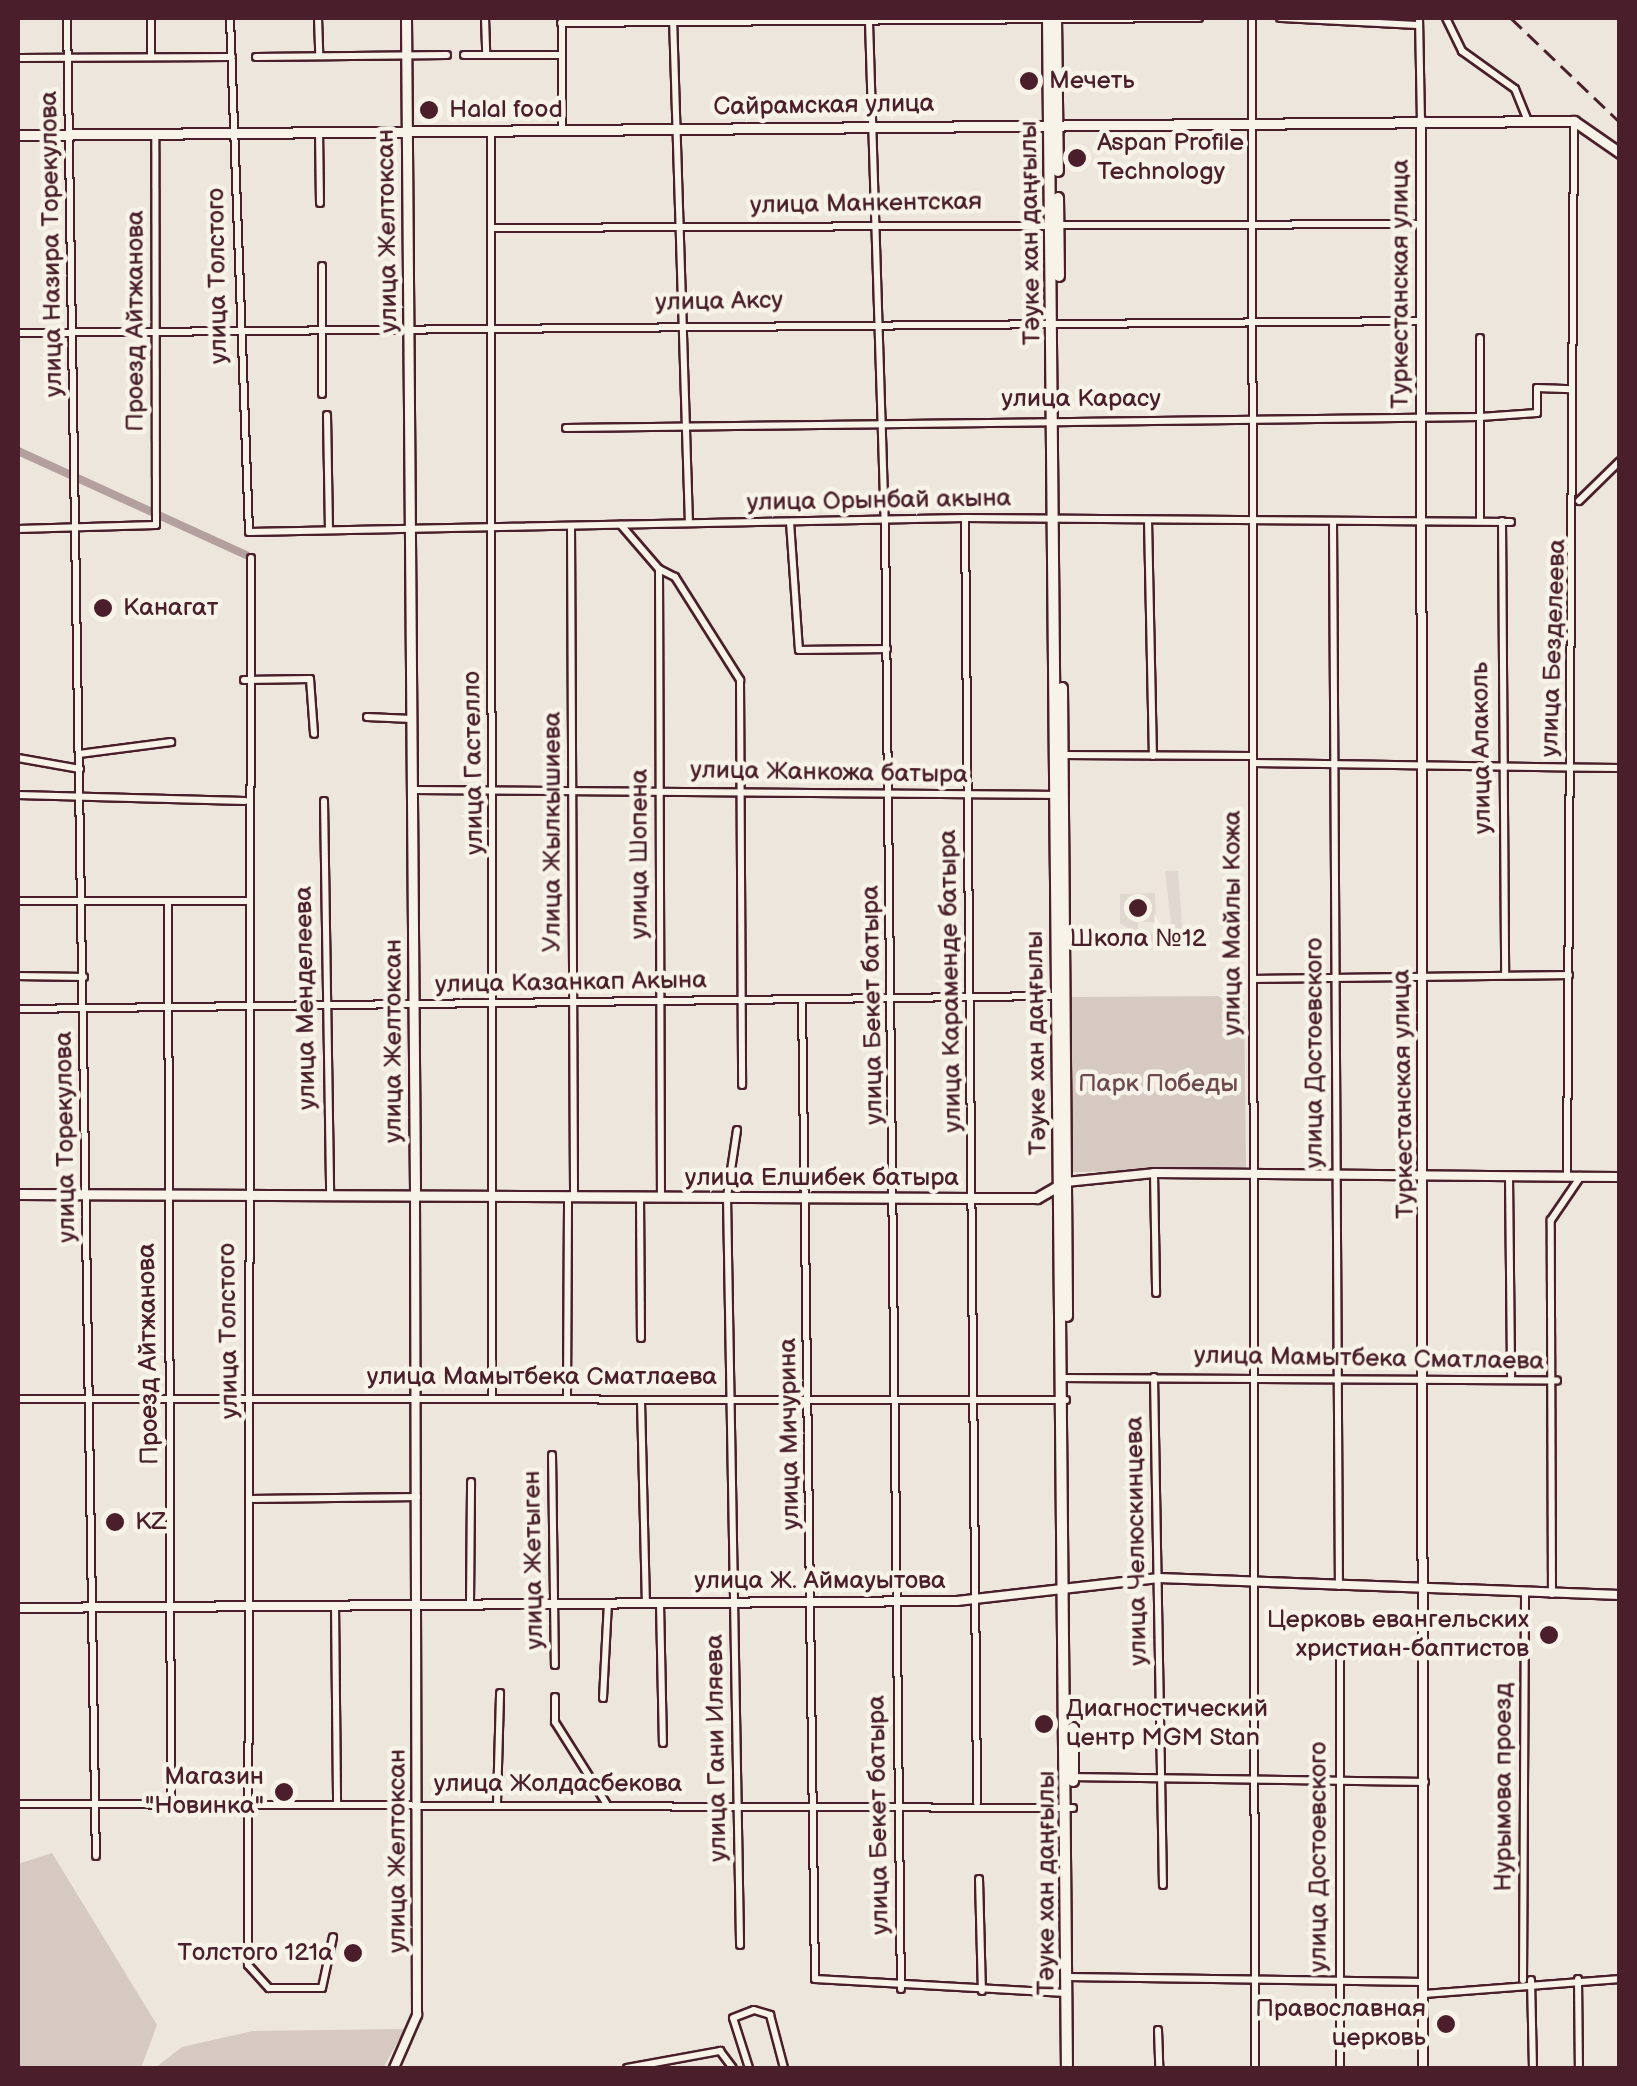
<!DOCTYPE html>
<html>
<head>
<meta charset="utf-8">
<style>
	body { margin:0 }
	#map { position:relative; width:1637px; height:2086px; overflow:hidden; background:#ece6dd; font-family:"Balsamiq Sans",sans-serif }
	div>[style] { position:absolute }
	[style*='--x'] { left:calc(var(--x)*1px); top:calc(var(--y)*1px); width:calc(var(--w)*1px); rotate:calc(var(--a)*1deg) }
	.built>* { inset:0; background:#e0d7d0 }
	.green>* { inset:0; background:#d5c9c2 }
	.canal>* { height:8px; margin:-4px; padding:0 4px; transform-origin:4px; border-radius:4px; background:#b39f9d }
	.roads { filter:drop-shadow(2px 0 #4a1f2b) drop-shadow(-2px 0 #4a1f2b) drop-shadow(0 2px #4a1f2b) drop-shadow(0 -2px #4a1f2b) }
	.minor>* { height:6px; margin:-3px; padding:0 3px; transform-origin:3px; border-radius:3px; background:#f7f3e8 }
	.tertiary>* { height:8px; margin:-4px; padding:0 4px; transform-origin:4px; border-radius:4px; background:#f7f3e8 }
	.secondary>* { height:9px; margin:-4.5px; padding:0 4.5px; transform-origin:4.5px; border-radius:4.5px; background:#f7f3e8 }
	.primary>* { height:10px; margin:-5px; padding:0 5px; transform-origin:5px; border-radius:5px; background:#f7f3e8 }
	.rail>* { height:2.5px; margin-top:-1.25px; transform-origin:0; background:repeating-linear-gradient(90deg,#4a1f2b 0 15px,transparent 0 23px) }
	.dots>* { width:28px; height:28px; translate:-50% -50%; box-sizing:border-box; border:5px solid #f7f3e8; border-radius:50% }
	span { translate:-50% -50%; white-space:nowrap; text-align:center; line-height:1.15; -webkit-text-stroke:9px #f7f3e8; paint-order:stroke }
	.poi-label { font-size:25px; color:#4a1f2b }
	.left { translate:0 -50%; text-align:left }
	.right { translate:-100% -50%; text-align:right }
	.street-label { font-size:25px; color:#4a1f2b }
	.park-label { font-size:25px; color:#6d4a51 }
	.frame { position:absolute; inset:0; border:20px solid #4a1f2b; pointer-events:none }
</style>
</head>
<body>
<div id="map">
	<div class="built">
		<i style="clip-path:polygon(1165px 871px,1178px 871px,1184px 950px,1117px 949px,1117px 932px,1132px 931px,1120px 923px,1120px 894px,1155px 893px,1156px 922px,1138px 922px,1138px 933px,1172px 932px)"></i>
	</div>
	<div class="green">
		<i style="clip-path:polygon(1244px 996px,1246px 1170px,1072px 1172px,1070px 997px)"></i>
		<i style="clip-path:polygon(52px 1853px,157px 2025px,141px 2068px,18px 2068px,18px 1864px)"></i>
		<i style="clip-path:polygon(405px 2029px,383px 2068px,155px 2068px,182px 2047px,253px 2031px)"></i>
	</div>
	<div class="canal">
		<i style="--x:18;--y:451;--w:251;--a:24.5"></i>
	</div>
	<div class="roads">
		<div class="minor">
			<i style="--x:67;--y:18;--w:1838;--a:89.1"></i>
			<i style="--x:230;--y:18;--w:514;--a:87.88"></i>
			<i style="--x:249;--y:532;--w:716;--a:-1.12"></i>
			<i style="--x:965;--y:518;--w:546;--a:0.42"></i>
			<i style="--x:318;--y:18;--w:38;--a:88"></i>
			<i style="--x:485;--y:18;--w:37;--a:88"></i>
			<i style="--x:562;--y:18;--w:112;--a:90"></i>
			<i style="--x:673;--y:18;--w:505;--a:88.19"></i>
			<i style="--x:1252;--y:18;--w:2050;--a:89.92"></i>
			<i style="--x:1280;--y:18;--w:139;--a:2.9"></i>
			<i style="--x:1419;--y:18;--w:102;--a:88.9"></i>
			<i style="--x:1446;--y:18;--w:37;--a:64"></i>
			<i style="--x:1462;--y:51;--w:65;--a:35.6"></i>
			<i style="--x:1515;--y:89;--w:35;--a:68"></i>
			<i style="--x:869;--y:22;--w:498;--a:88.2"></i>
			<i style="--x:885;--y:520;--w:1469;--a:89.38"></i>
			<i style="--x:561;--y:23;--w:638;--a:-0.45"></i>
			<i style="--x:464;--y:55;--w:98;--a:0"></i>
			<i style="--x:151;--y:56;--w:38;--a:-90"></i>
			<i style="--x:256;--y:57;--w:191;--a:-0.6"></i>
			<i style="--x:18;--y:58;--w:214;--a:-0.3"></i>
			<i style="--x:319;--y:131;--w:72;--a:89.2"></i>
			<i style="--x:491;--y:131;--w:1265;--a:89.95"></i>
			<i style="--x:491;--y:228;--w:930;--a:-0.25"></i>
			<i style="--x:18;--y:333;--w:1403;--a:-0.49"></i>
			<i style="--x:1480;--y:338;--w:183;--a:90"></i>
			<i style="--x:322;--y:394;--w:128;--a:-90"></i>
			<i style="--x:327;--y:415;--w:115;--a:89"></i>
			<i style="--x:566;--y:428;--w:914;--a:-0.69"></i>
			<i style="--x:1480;--y:417;--w:57;--a:-4"></i>
			<i style="--x:1537;--y:413;--w:25;--a:-90"></i>
			<i style="--x:1537;--y:388;--w:35;--a:2"></i>
			<i style="--x:1579;--y:501;--w:57;--a:-44.3"></i>
			<i style="--x:965;--y:518;--w:1285;--a:89.46"></i>
			<i style="--x:1148;--y:520;--w:236;--a:88.8"></i>
			<i style="--x:1333;--y:521;--w:1065;--a:89.68"></i>
			<i style="--x:1502;--y:521;--w:454;--a:89.6"></i>
			<i style="--x:790;--y:522;--w:128;--a:86"></i>
			<i style="--x:799;--y:650;--w:88;--a:-0.7"></i>
			<i style="--x:621;--y:525;--w:58;--a:49.2"></i>
			<i style="--x:659;--y:569;--w:627;--a:89.82"></i>
			<i style="--x:571;--y:526;--w:670;--a:89.74"></i>
			<i style="--x:18;--y:529;--w:138;--a:-1.7"></i>
			<i style="--x:156;--y:525;--w:391;--a:-90.1"></i>
			<i style="--x:251;--y:558;--w:1407;--a:90.12"></i>
			<i style="--x:248;--y:1965;--w:31;--a:48"></i>
			<i style="--x:269;--y:1988;--w:53;--a:0"></i>
			<i style="--x:322;--y:1988;--w:52;--a:-77.8"></i>
			<i style="--x:659;--y:569;--w:18;--a:27"></i>
			<i style="--x:675;--y:577;--w:122;--a:57.7"></i>
			<i style="--x:740;--y:680;--w:405;--a:89.7"></i>
			<i style="--x:244;--y:680;--w:66;--a:-0.9"></i>
			<i style="--x:310;--y:679;--w:55;--a:85.8"></i>
			<i style="--x:367;--y:717;--w:45;--a:2.5"></i>
			<i style="--x:79;--y:754;--w:93;--a:-7.4"></i>
			<i style="--x:1062;--y:755;--w:191;--a:0.3"></i>
			<i style="--x:18;--y:758;--w:63;--a:10.1"></i>
			<i style="--x:1253;--y:763;--w:367;--a:0.8"></i>
			<i style="--x:414;--y:790;--w:644;--a:0.44"></i>
			<i style="--x:18;--y:795;--w:227;--a:1.5"></i>
			<i style="--x:324;--y:801;--w:394;--a:89.1"></i>
			<i style="--x:18;--y:901;--w:228;--a:0"></i>
			<i style="--x:168;--y:904;--w:899;--a:89.81"></i>
			<i style="--x:18;--y:976;--w:66;--a:0.9"></i>
			<i style="--x:1253;--y:979;--w:316;--a:-0.7"></i>
			<i style="--x:802;--y:1000;--w:979;--a:89.24"></i>
			<i style="--x:815;--y:1979;--w:251;--a:3.2"></i>
			<i style="--x:18;--y:1009;--w:1040;--a:-0.72"></i>
			<i style="--x:737;--y:1130;--w:68;--a:98.5"></i>
			<i style="--x:727;--y:1197;--w:748;--a:89"></i>
			<i style="--x:1154;--y:1173;--w:120;--a:89"></i>
			<i style="--x:1567;--y:1176;--w:1053;--a:-89.62"></i>
			<i style="--x:1509;--y:1177;--w:203;--a:89.4"></i>
			<i style="--x:640;--y:1197;--w:141;--a:89.6"></i>
			<i style="--x:1154;--y:1377;--w:508;--a:88.99"></i>
			<i style="--x:1061;--y:1378;--w:496;--a:0.3"></i>
			<i style="--x:567;--y:1396;--w:199;--a:-89.7"></i>
			<i style="--x:18;--y:1399;--w:1048;--a:0.05"></i>
			<i style="--x:641;--y:1401;--w:201;--a:88.6"></i>
			<i style="--x:552;--y:1455;--w:210;--a:89.2"></i>
			<i style="--x:253;--y:1499;--w:164;--a:-0.7"></i>
			<i style="--x:1552;--y:1594;--w:374;--a:-90.2"></i>
			<i style="--x:1551;--y:1220;--w:53;--a:-55.7"></i>
			<i style="--x:660;--y:1603;--w:140;--a:88.8"></i>
			<i style="--x:470;--y:1604;--w:122;--a:-89.5"></i>
			<i style="--x:335;--y:1605;--w:199;--a:89.4"></i>
			<i style="--x:1340;--y:1645;--w:423;--a:90"></i>
			<i style="--x:555;--y:1697;--w:25;--a:90"></i>
			<i style="--x:555;--y:1722;--w:96;--a:57.8"></i>
			<i style="--x:603;--y:1698;--w:95;--a:-87"></i>
			<i style="--x:1072;--y:1777;--w:353;--a:0.8"></i>
			<i style="--x:497;--y:1803;--w:110;--a:-88.4"></i>
			<i style="--x:18;--y:1804;--w:1055;--a:0.22"></i>
			<i style="--x:979;--y:1879;--w:112;--a:88.5"></i>
			<i style="--x:1067;--y:1977;--w:357;--a:0.8"></i>
			<i style="--x:1578;--y:1979;--w:89;--a:89.4"></i>
			<i style="--x:1523;--y:1980;--w:385;--a:-89.7"></i>
			<i style="--x:1531;--y:1980;--w:88;--a:88.7"></i>
			<i style="--x:1424;--y:1994;--w:197;--a:-4.4"></i>
			<i style="--x:1158;--y:2030;--w:38;--a:88"></i>
			<i style="--x:627;--y:2068;--w:95;--a:-10.4"></i>
			<i style="--x:720;--y:2051;--w:21;--a:53"></i>
			<i style="--x:749;--y:2068;--w:52;--a:-107.7"></i>
			<i style="--x:733;--y:2018;--w:22;--a:-21"></i>
			<i style="--x:754;--y:2010;--w:17;--a:17"></i>
			<i style="--x:770;--y:2015;--w:55;--a:75.2"></i>
		</div>
		<div class="tertiary">
			<i style="--x:1421;--y:120;--w:1948;--a:89.94"></i>
			<i style="--x:1066;--y:1182;--w:88;--a:-5.8"></i>
			<i style="--x:1154;--y:1173;--w:466;--a:0.5"></i>
			<i style="--x:18;--y:1608;--w:939;--a:-0.43"></i>
			<i style="--x:957;--y:1601;--w:203;--a:-6.5"></i>
			<i style="--x:1159;--y:1578;--w:461;--a:2.1"></i>
			<i style="--x:394;--y:2068;--w:58;--a:-66.5"></i>
			<i style="--x:417;--y:2015;--w:819;--a:-90.14"></i>
		</div>
		<div class="secondary">
			<i style="--x:406;--y:18;--w:1178;--a:89.56"></i>
			<i style="--x:18;--y:135;--w:1556;--a:-0.52"></i>
			<i style="--x:1574;--y:121;--w:56;--a:34.8"></i>
			<i style="--x:18;--y:1194;--w:957;--a:0.24"></i>
			<i style="--x:975;--y:1198;--w:62;--a:0"></i>
			<i style="--x:1037;--y:1198;--w:28;--a:-30"></i>
		</div>
		<div class="primary">
			<i style="--x:1048;--y:18;--w:2050;--a:89.47"></i>
			<i style="--x:1056;--y:18;--w:153;--a:89.3"></i>
			<i style="--x:1058;--y:198;--w:78;--a:89.3"></i>
			<i style="--x:1062;--y:688;--w:628;--a:89.54"></i>
			<i style="--x:1073;--y:1728;--w:53;--a:90"></i>
		</div>
	</div>
	<div class="rail">
		<i style="--x:1511;--y:18;--w:151;--a:43.7"></i>
	</div>
	<div class="dots">
		<i style="left:1029px;top:81px;background:#4a1f2b"></i>
		<i style="left:429px;top:110px;background:#4a1f2b"></i>
		<i style="left:1077px;top:158px;background:#4a1f2b"></i>
		<i style="left:103px;top:608px;background:#4a1f2b"></i>
		<i style="left:1138px;top:908px;background:#4a1f2b"></i>
		<i style="left:115px;top:1522px;background:#4a1f2b"></i>
		<i style="left:1549px;top:1635px;background:#4a1f2b"></i>
		<i style="left:1044px;top:1724px;background:#4a1f2b"></i>
		<i style="left:284px;top:1792px;background:#4a1f2b"></i>
		<i style="left:353px;top:1953px;background:#4a1f2b"></i>
		<i style="left:1446px;top:2024px;background:#4a1f2b"></i>
	</div>
	<div class="poi-label">
		<span class="left" style="left:1049px;top:81px">Мечеть</span>
		<span class="left" style="left:449px;top:110px">Halal food</span>
		<span class="left" style="left:1097px;top:158px">Aspan Profile<br>Technology</span>
		<span class="left" style="left:123px;top:608px">Канагат</span>
		<span style="left:1138px;top:939px">Школа №12</span>
		<span class="left" style="left:135px;top:1522px">KZ</span>
		<span class="right" style="left:1529px;top:1635px">Церковь евангельских<br>христиан-баптистов</span>
		<span class="left" style="left:1066px;top:1724px">Диагностический<br>центр MGM Stan</span>
		<span class="right" style="left:264px;top:1792px">Магазин<br>"Новинка"</span>
		<span class="right" style="left:333px;top:1953px">Толстого 121а</span>
		<span class="right" style="left:1426px;top:2024px">Православная<br>церковь</span>
	</div>
	<div class="street-label">
		<span style="left:824px;top:106px;rotate:-1deg">Сайрамская улица</span>
		<span style="left:866px;top:204px;rotate:-1deg">улица Манкентская</span>
		<span style="left:388px;top:231px;rotate:-91deg">улица Желтоксан</span>
		<span style="left:1031px;top:233px;rotate:-91deg">Тәуке хан даңғылы</span>
		<span style="left:52px;top:244px;rotate:-91deg">улица Назира Торекулова</span>
		<span style="left:218px;top:276px;rotate:-91deg">улица Толстого</span>
		<span style="left:1401px;top:284px;rotate:-90deg">Туркестанская улица</span>
		<span style="left:719px;top:302px;rotate:-1deg">улица Аксу</span>
		<span style="left:136px;top:321px;rotate:-90deg">Проезд Айтжанова</span>
		<span style="left:1081px;top:399px">улица Карасу</span>
		<span style="left:879px;top:501px;rotate:-1deg">улица Орынбай акына</span>
		<span style="left:1554px;top:648px;rotate:-88deg">улица Безделеева</span>
		<span style="left:1482px;top:748px;rotate:-91deg">улица Алаколь</span>
		<span style="left:474px;top:763px;rotate:-91deg">улица Гастелло</span>
		<span style="left:829px;top:773px;rotate:1deg">улица Жанкожа батыра</span>
		<span style="left:553px;top:832px;rotate:-90deg">Улица Жылкышиева</span>
		<span style="left:640px;top:854px;rotate:-90deg">улица Шопена</span>
		<span style="left:1233px;top:923px;rotate:-90deg">улица Майлы Кожа</span>
		<span style="left:951px;top:981px;rotate:-91deg">улица Караменде батыра</span>
		<span style="left:571px;top:983px;rotate:-1deg">улица Казанкап Акына</span>
		<span style="left:306px;top:998px;rotate:-91deg">улица Менделеева</span>
		<span style="left:873px;top:1005px;rotate:-91deg">улица Бекет батыра</span>
		<span style="left:394px;top:1041px;rotate:-90deg">улица Желтоксан</span>
		<span style="left:1037px;top:1043px;rotate:-91deg">Тәуке хан даңғылы</span>
		<span style="left:1315px;top:1053px;rotate:-90deg">улица Достоевского</span>
		<span style="left:1404px;top:1094px;rotate:-91deg">Туркестанская улица</span>
		<span style="left:66px;top:1137px;rotate:-91deg">улица Торекулова</span>
		<span style="left:822px;top:1178px">улица Елшибек батыра</span>
		<span style="left:229px;top:1331px;rotate:-91deg">улица Толстого</span>
		<span style="left:149px;top:1354px;rotate:-91deg">Проезд Айтжанова</span>
		<span style="left:1369px;top:1359px;rotate:1deg">улица Мамытбека Сматлаева</span>
		<span style="left:542px;top:1377px">улица Мамытбека Сматлаева</span>
		<span style="left:790px;top:1434px;rotate:-91deg">улица Мичурина</span>
		<span style="left:1137px;top:1541px;rotate:-91deg">улица Челюскинцева</span>
		<span style="left:534px;top:1560px;rotate:-91deg">улица Жетыген</span>
		<span style="left:820px;top:1581px">улица Ж. Аймауытова</span>
		<span style="left:717px;top:1748px;rotate:-91deg">улица Гани Иляева</span>
		<span style="left:558px;top:1784px">улица Жолдасбекова</span>
		<span style="left:1504px;top:1787px;rotate:-90deg">Нурымова проезд</span>
		<span style="left:879px;top:1815px;rotate:-91deg">улица Бекет батыра</span>
		<span style="left:398px;top:1851px;rotate:-90deg">улица Желтоксан</span>
		<span style="left:1319px;top:1857px;rotate:-90deg">улица Достоевского</span>
		<span style="left:1047px;top:1883px;rotate:-90deg">Тәуке хан даңғылы</span>
	</div>
	<div class="park-label">
		<span style="left:1158px;top:1084px">Парк Победы</span>
	</div>
	<div class="frame"></div>
</div>
</body>
</html>
